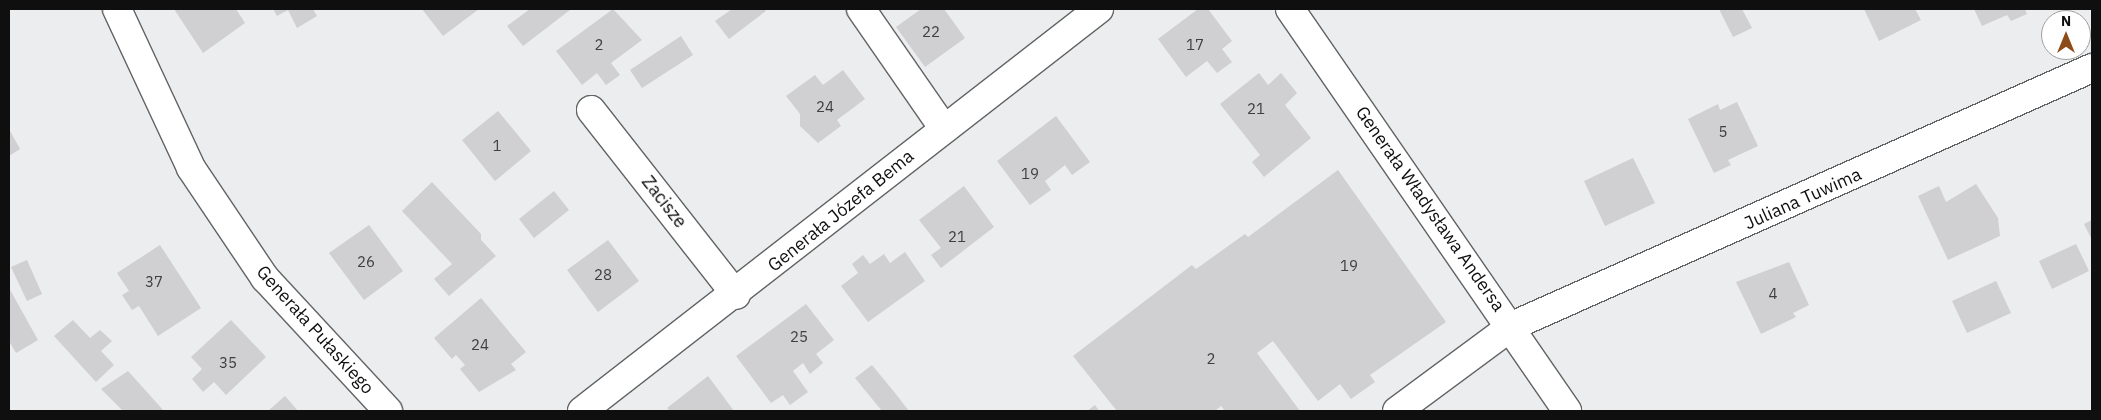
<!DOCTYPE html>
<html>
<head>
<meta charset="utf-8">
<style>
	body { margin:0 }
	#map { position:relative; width:2101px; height:420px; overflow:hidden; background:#ebedee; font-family:"IBM Plex Sans",sans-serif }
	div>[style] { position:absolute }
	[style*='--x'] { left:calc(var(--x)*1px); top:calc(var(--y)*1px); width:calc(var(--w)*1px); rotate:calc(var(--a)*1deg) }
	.building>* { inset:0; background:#d0cfd1 }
	.roads { filter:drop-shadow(1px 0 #636465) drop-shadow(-1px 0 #636465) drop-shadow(0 1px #636465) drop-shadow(0 -1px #636465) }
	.street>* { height:28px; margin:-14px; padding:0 14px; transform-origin:14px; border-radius:14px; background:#fff }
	span { translate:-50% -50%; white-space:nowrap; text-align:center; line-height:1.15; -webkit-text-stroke:4px #fff; paint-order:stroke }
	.number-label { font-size:15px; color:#3f3f40 }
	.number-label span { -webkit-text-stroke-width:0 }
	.street-label { font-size:18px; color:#0f0f10 }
	.frame { position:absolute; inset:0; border:10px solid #0f0f10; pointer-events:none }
	.north { position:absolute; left:2041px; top:10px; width:50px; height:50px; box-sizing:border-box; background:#fff; border:1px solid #9f9f9f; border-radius:50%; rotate:0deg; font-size:14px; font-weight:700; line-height:20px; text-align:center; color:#0f0f10 }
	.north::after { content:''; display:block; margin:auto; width:18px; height:22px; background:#8d4b18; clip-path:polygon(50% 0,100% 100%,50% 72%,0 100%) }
</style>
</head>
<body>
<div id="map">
	<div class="building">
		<i style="clip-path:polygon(174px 9px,236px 9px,245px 23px,203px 53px)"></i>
		<i style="clip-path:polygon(273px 9px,313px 9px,317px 16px,297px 28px,288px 10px,277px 16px)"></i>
		<i style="clip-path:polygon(422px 9px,479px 9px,443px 36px)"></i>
		<i style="clip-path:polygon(530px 9px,569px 9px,570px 10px,523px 46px,507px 26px)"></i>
		<i style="clip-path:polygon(613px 9px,642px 40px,611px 63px,620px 75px,606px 85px,597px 73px,582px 85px,556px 51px)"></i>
		<i style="clip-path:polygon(732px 9px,764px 9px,766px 11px,729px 39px,715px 21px)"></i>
		<i style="clip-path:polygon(921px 9px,944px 9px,965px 38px,925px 67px,896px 27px)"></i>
		<i style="clip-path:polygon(1198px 9px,1208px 9px,1232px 41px,1222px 49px,1232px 62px,1217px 73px,1207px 61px,1186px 77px,1158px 39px)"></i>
		<i style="clip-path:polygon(1719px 9px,1742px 9px,1752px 28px,1733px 37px)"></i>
		<i style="clip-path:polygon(1864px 9px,1915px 9px,1921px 20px,1879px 41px)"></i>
		<i style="clip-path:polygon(1974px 9px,2025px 9px,2027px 14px,2011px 21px,2007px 15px,1982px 26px)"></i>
		<i style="clip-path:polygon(681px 36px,693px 55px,642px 88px,630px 70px)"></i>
		<i style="clip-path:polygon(843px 70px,865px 99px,837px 120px,841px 126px,818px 143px,800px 126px,800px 114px,786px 96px,815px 75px,823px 85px)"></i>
		<i style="clip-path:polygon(1259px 73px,1268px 85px,1281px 73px,1297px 93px,1285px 105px,1311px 138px,1264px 177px,1252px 162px,1260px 155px,1220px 104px)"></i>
		<i style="clip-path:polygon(1737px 102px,1758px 146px,1728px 160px,1731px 165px,1714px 173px,1688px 119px,1718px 104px,1720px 110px)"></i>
		<i style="clip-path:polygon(498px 111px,531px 151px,495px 181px,462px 140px)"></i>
		<i style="clip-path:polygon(1056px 116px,1090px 162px,1072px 175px,1065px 165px,1045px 181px,1051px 190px,1030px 205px,997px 161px)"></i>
		<i style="clip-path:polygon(9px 129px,20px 149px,9px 156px)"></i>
		<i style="clip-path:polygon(1633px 158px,1655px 203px,1605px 226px,1584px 181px)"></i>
		<i style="clip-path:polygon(1338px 170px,1446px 322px,1370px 375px,1375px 382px,1351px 399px,1340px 384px,1318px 401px,1273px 341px,1257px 353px,1300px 411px,1225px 411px,1221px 406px,1215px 411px,1117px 411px,1073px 356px,1192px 265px,1196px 269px,1245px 234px,1248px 237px)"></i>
		<i style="clip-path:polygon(432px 182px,481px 234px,481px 240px,496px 256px,449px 296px,434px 279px,452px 264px,402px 211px)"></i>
		<i style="clip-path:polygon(1976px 184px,1998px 218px,2000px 236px,1948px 260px,1918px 196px,1939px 186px,1946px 202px)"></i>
		<i style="clip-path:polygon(964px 186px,994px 227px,941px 268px,931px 255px,941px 248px,919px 220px)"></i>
		<i style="clip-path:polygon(554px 191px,569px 210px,534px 238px,519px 219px)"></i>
		<i style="clip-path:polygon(2092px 220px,2092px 240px,2084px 224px)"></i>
		<i style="clip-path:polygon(369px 225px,403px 271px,364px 300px,329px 253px)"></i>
		<i style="clip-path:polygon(608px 240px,639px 281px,598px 312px,567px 270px)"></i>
		<i style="clip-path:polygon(2076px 244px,2089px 271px,2052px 289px,2039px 261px)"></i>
		<i style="clip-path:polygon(160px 245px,201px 308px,158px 336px,139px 306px,132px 310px,122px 295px,129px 291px,117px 273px)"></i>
		<i style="clip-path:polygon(905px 252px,925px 281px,868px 322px,841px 286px,858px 273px,852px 264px,863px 255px,870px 264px,884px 254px,890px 263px)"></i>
		<i style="clip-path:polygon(27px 260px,42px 294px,27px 301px,11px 267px)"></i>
		<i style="clip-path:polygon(1789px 262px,1809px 305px,1793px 313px,1796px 317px,1761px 334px,1736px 282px)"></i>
		<i style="clip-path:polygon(1996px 281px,2011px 313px,1967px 333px,1952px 301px)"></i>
		<i style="clip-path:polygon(9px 288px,38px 340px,16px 353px,9px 341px)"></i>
		<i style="clip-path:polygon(481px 298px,526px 352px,511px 364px,516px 370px,479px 392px,460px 369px,465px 365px,456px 355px,452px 359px,434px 338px)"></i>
		<i style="clip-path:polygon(806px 304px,834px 340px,816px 354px,823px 363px,810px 374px,803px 363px,793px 371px,808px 392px,790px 405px,783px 395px,771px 403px,736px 356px)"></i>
		<i style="clip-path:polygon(73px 320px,90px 338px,100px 330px,112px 341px,101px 351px,114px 365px,96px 382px,54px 336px)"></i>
		<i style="clip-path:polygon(231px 320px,266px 357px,226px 395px,214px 382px,203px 392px,192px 379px,202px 369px,191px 357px)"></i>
		<i style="clip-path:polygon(872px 365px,895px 393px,909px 411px,882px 411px,855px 378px)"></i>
		<i style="clip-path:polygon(128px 371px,164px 411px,123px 411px,101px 389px)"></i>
		<i style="clip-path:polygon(708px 376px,734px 411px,670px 411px,667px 408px)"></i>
		<i style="clip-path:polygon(285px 396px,298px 411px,268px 411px)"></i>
		<i style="clip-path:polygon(1095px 405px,1099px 411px,1087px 411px)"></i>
	</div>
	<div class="roads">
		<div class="street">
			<i style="--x:117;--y:9;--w:175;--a:65"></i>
			<i style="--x:191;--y:168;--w:133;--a:56.1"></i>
			<i style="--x:265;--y:278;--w:181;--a:47.2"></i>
			<i style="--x:861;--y:9;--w:146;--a:55.3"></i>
			<i style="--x:1290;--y:9;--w:488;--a:55.4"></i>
			<i style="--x:591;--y:110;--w:235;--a:51.9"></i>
			<i style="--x:582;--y:411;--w:655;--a:-37.87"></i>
			<i style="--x:1397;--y:411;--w:143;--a:-36.5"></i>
			<i style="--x:1512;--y:326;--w:635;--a:-23.98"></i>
		</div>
	</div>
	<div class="number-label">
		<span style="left:931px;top:32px">22</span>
		<span style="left:599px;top:45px">2</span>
		<span style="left:1195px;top:45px">17</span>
		<span style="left:825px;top:107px">24</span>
		<span style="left:1256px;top:109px">21</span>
		<span style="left:1723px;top:132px">5</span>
		<span style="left:497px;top:146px">1</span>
		<span style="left:1030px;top:174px">19</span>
		<span style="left:957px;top:237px">21</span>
		<span style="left:366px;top:262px">26</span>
		<span style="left:1349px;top:266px">19</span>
		<span style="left:603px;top:275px">28</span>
		<span style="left:154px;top:282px">37</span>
		<span style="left:1773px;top:294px">4</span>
		<span style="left:799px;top:337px">25</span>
		<span style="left:480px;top:345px">24</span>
		<span style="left:1211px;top:359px">2</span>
		<span style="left:228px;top:363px">35</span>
	</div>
	<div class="street-label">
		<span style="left:1803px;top:199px;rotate:-24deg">Juliana Tuwima</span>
		<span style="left:664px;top:202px;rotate:52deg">Zacisze</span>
		<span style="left:1430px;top:209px;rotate:55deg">Generała Władysława Andersa</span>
		<span style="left:841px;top:211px;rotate:-39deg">Generała Józefa Bema</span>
		<span style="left:315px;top:330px;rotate:48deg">Generała Pułaskiego</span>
	</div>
	<div class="frame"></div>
	<div class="north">N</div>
</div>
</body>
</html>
